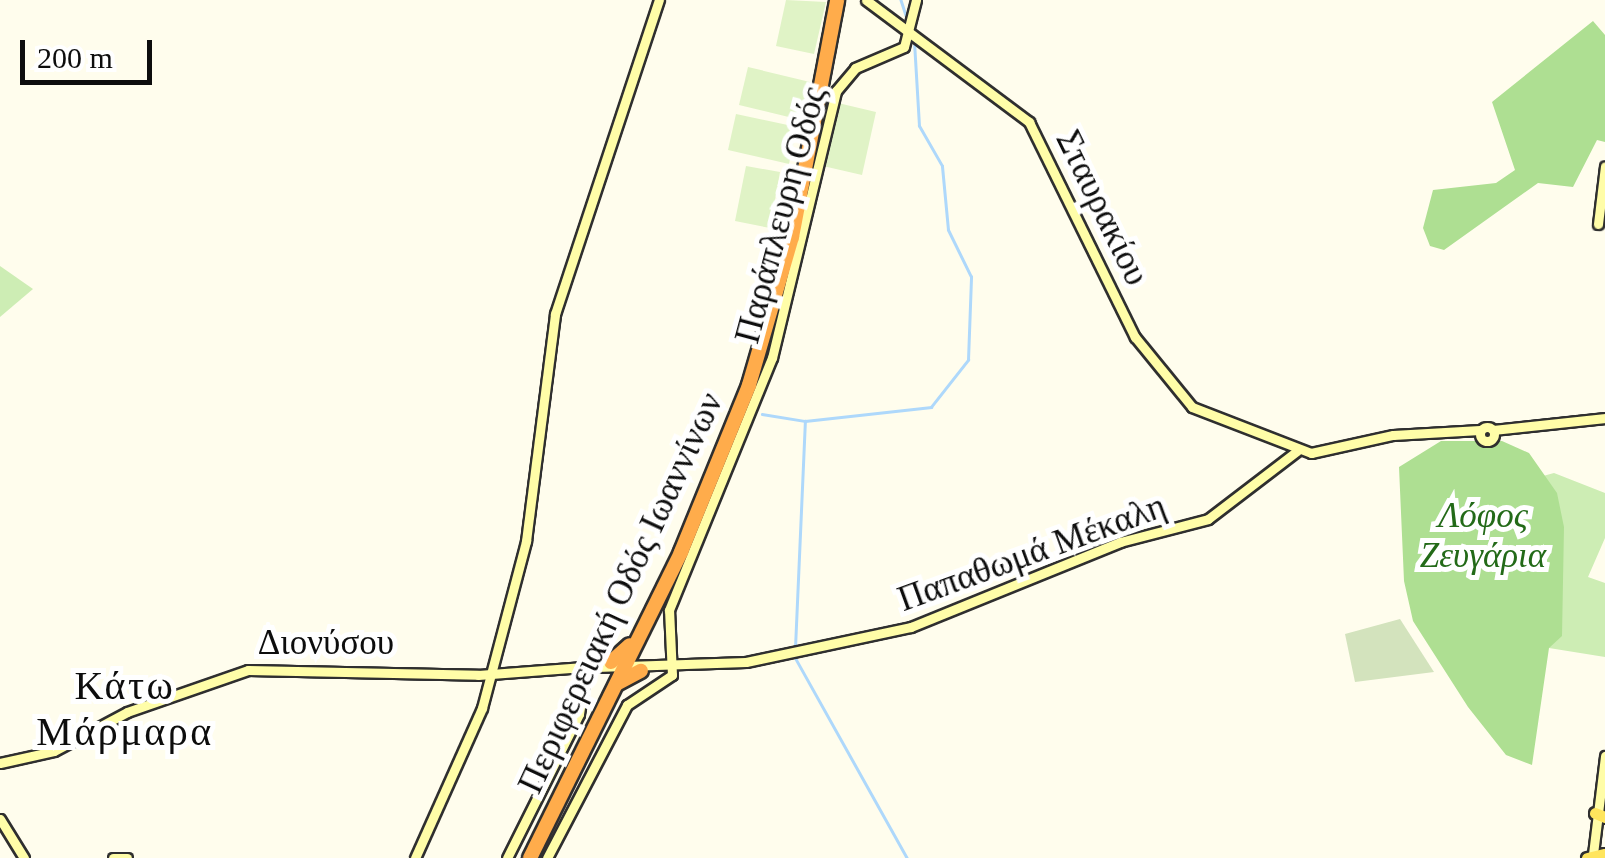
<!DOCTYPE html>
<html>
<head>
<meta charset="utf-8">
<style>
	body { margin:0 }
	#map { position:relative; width:1605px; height:858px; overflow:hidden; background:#fffded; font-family:"Times New Roman",serif }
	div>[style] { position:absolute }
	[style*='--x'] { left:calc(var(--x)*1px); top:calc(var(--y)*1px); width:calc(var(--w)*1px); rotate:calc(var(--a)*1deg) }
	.green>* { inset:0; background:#cdedb4 }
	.forest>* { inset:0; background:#aedf92 }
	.cemetery>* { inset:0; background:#d3e3bd }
	.pitch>* { inset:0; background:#e0f3c6 }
	.stream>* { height:2.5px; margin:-1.25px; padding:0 1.25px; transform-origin:1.25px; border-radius:1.25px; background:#aed8fb }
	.roads { filter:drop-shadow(2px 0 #2f2f2f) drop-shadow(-2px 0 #2f2f2f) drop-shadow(0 2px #2f2f2f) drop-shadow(0 -2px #2f2f2f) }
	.secondary>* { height:9px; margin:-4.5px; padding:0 4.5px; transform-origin:4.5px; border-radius:4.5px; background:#fffda8 }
	.secondary>.ring { margin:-4.5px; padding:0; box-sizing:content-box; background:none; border:9px solid #fffda8; border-radius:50% }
	.primary>* { height:11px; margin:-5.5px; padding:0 5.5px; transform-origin:5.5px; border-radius:5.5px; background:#ffe55d }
	.highway>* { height:14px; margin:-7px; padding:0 7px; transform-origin:7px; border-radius:7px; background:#ffac4b }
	span { translate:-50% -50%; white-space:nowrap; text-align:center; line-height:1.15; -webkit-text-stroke:10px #fff; paint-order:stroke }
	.street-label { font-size:35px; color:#0d0d0d }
	.park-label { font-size:35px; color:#236a18; font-style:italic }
	.quarter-label { font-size:40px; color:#0d0d0d; letter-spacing:2.5px }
	.scale { position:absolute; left:20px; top:40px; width:132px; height:45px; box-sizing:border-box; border:5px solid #0d0d0d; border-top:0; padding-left:12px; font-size:30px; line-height:35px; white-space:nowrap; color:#0d0d0d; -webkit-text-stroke:8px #fff; paint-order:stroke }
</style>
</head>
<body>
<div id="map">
	<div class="green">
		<i style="clip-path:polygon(0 266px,33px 289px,0 317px)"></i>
		<i style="clip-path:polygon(1554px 473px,1605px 493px,1605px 538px,1588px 577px,1605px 583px,1605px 657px,1549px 648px,1543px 476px)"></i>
	</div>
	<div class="forest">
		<i style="clip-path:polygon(1593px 21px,1605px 35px,1605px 142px,1597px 140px,1573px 187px,1538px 183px,1444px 250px,1430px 246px,1423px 228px,1433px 190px,1496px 183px,1515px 170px,1492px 102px)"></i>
		<i style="clip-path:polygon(1502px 441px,1529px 453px,1557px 493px,1564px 527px,1562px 636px,1549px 648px,1532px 765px,1506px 755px,1468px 707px,1413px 621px,1404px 581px,1399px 467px,1441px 441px)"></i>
	</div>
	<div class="cemetery">
		<i style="clip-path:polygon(1400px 619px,1434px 672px,1355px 682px,1345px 634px)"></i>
	</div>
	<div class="pitch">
		<i style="clip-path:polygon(786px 0,826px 2px,814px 54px,776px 46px)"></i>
		<i style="clip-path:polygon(748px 67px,810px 82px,801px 120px,739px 105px)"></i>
		<i style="clip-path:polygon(838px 103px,876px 112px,862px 175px,823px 166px)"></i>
		<i style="clip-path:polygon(736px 114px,797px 127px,789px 164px,728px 150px)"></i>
		<i style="clip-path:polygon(746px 166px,780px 172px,770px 228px,735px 221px)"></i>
	</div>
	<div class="stream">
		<i style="--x:901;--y:0;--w:19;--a:72"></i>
		<i style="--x:762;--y:414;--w:44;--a:9.2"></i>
		<i style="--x:795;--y:648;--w:227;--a:-87.5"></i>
		<i style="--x:805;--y:421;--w:127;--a:-6.3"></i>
		<i style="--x:931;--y:407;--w:60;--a:-51.8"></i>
		<i style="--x:968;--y:360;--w:83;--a:-87.9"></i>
		<i style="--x:971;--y:277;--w:52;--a:-116.1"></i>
		<i style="--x:948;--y:230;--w:64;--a:-95.4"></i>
		<i style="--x:942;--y:166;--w:46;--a:-119.9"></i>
		<i style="--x:919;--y:126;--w:83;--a:-93.4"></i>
		<i style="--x:796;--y:659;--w:228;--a:60.8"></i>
	</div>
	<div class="roads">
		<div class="secondary">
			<i style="--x:866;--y:0;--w:204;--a:36.8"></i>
			<i style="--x:1029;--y:122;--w:240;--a:63.8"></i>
			<i style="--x:1135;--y:337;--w:90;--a:50.8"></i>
			<i style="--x:1192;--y:407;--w:128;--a:21.1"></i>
			<i style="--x:1311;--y:453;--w:84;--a:-12.4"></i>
			<i style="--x:1393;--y:435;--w:87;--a:-3.3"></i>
			<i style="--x:1598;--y:224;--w:58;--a:-83.1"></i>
			<i class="ring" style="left:1480px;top:427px;width:5px;height:5px"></i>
			<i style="--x:1493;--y:430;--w:113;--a:-6.1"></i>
			<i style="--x:596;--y:667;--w:150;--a:-1.9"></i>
			<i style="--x:746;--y:662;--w:169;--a:-12"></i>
			<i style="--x:911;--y:627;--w:226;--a:-22.1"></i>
			<i style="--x:1120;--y:542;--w:91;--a:-14.6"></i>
			<i style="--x:1208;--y:519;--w:112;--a:-37.4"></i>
			<i style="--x:0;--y:763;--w:55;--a:-12.5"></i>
			<i style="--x:54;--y:751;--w:83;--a:-28.1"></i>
			<i style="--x:127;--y:712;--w:128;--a:-19.1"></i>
			<i style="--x:248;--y:670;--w:230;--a:1.2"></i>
			<i style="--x:478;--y:675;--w:119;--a:-4.3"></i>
			<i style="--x:0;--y:819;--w:46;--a:58.4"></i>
			<i style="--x:1593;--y:854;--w:99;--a:-83"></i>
			<i style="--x:113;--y:858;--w:14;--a:0"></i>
			<i style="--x:415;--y:858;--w:164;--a:-65.9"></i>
			<i style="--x:482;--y:708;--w:173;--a:-75.2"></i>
			<i style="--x:526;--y:541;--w:229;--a:-82.7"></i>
			<i style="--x:555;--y:314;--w:331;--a:-71.7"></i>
			<i style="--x:507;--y:858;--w:161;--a:-63.4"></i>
			<i style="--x:579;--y:714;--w:46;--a:-81.2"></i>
			<i style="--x:547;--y:858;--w:173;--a:-62.4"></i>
			<i style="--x:627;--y:705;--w:54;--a:-33.7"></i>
			<i style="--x:672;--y:675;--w:65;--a:-92.6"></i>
			<i style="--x:669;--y:610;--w:272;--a:-67.8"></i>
			<i style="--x:772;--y:358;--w:275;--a:-76.5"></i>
			<i style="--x:836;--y:91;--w:30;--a:-50"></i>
			<i style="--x:855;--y:68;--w:53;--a:-23.2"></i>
			<i style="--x:904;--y:47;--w:49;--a:-75.7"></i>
		</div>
		<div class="primary">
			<i style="--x:1595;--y:813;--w:11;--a:22"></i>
			<i style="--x:1587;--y:858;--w:18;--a:-13"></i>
		</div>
		<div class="highway">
			<i style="--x:611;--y:662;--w:25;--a:-42"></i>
			<i style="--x:618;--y:683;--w:26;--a:-28"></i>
			<i style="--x:530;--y:858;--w:341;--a:-63.7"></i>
			<i style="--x:681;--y:552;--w:180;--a:-67.8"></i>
			<i style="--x:749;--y:385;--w:154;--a:-73.8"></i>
			<i style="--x:792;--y:237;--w:241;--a:-79.2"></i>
		</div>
	</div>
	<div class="street-label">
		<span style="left:1102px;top:208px;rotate:64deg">Σταυρακίου</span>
		<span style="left:781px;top:215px;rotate:-75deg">Παράπλευρη Οδός</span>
		<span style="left:1032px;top:553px;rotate:-20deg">Παπαθωμά Μέκαλη</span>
		<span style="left:621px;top:593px;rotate:-65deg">Περιφερειακή Οδός Ιωαννίνων</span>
		<span style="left:326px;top:643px">Διονύσου</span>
	</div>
	<div class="park-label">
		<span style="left:1483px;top:536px">Λόφος<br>Ζευγάρια</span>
	</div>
	<div class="quarter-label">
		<span style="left:125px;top:709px">Κάτω<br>Μάρμαρα</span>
	</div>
	<div class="scale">200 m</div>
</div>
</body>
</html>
